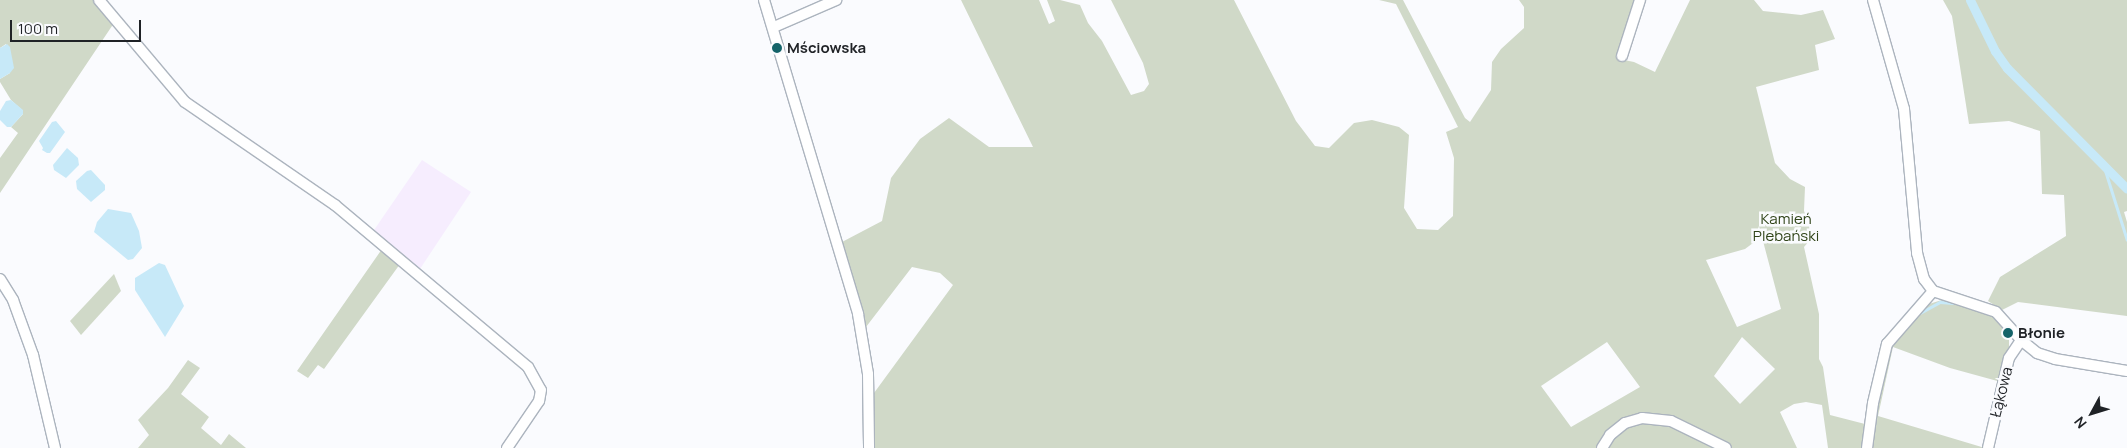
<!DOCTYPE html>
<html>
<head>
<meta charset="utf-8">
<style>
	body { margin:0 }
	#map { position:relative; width:2127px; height:448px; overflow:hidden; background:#fafbfe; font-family:Manrope,sans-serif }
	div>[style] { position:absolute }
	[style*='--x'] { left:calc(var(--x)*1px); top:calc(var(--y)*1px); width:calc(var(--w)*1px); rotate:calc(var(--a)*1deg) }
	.commercial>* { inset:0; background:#f6edfe }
	.green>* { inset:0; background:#d0d9c8 }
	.water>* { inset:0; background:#c7e9f8 }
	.stream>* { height:2.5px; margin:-1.25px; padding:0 1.25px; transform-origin:1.25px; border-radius:1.25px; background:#c7e9f8 }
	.canal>* { height:9px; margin:-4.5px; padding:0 4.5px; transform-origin:4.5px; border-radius:4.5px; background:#c7e9f8 }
	.roads { filter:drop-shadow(1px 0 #acb4be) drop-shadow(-1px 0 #acb4be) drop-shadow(0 1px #acb4be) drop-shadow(0 -1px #acb4be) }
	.minor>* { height:10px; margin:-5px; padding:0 5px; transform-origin:5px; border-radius:5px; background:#fff }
	.dots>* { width:14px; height:14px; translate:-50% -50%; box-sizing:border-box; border:2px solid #fafbfe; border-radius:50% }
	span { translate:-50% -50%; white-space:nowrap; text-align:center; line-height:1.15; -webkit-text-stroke:5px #fafbfe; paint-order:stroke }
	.poi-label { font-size:15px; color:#1f2226; font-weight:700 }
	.left { translate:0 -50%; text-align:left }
	.park-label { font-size:15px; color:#304419 }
	.street-label { font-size:15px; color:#1f2226 }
	.north { position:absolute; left:2067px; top:388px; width:50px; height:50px; -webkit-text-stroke:4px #fafbfe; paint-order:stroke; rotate:231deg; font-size:14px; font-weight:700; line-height:20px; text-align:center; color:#1f2226 }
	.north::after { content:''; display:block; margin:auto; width:18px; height:22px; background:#1f2226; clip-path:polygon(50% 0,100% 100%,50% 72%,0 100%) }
	.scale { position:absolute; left:10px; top:20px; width:131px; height:22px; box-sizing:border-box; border:2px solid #1f2226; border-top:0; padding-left:6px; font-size:15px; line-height:18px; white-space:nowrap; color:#1f2226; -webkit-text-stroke:4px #fafbfe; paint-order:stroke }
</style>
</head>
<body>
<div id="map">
	<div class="commercial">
		<i style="clip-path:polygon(422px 160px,471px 192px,418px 272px,372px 233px)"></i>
	</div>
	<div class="green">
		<i style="clip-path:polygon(0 0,95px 0,114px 23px,0 193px,0 158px,18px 133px,11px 127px,23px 114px,22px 110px,11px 100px,0 82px,0 79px,10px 73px,6px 44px,0 48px)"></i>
		<i style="clip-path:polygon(evenodd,961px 0,1039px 0,1049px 24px,1055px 21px,1047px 0,1060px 0,1080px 5px,1088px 23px,1102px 41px,1131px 95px,1144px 91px,1149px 84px,1143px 63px,1111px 0,1234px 0,1296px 121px,1315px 146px,1329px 148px,1354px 123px,1372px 120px,1399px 127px,1409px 135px,1404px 208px,1417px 229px,1438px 230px,1453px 216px,1454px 158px,1446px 132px,1458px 127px,1396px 4px,1379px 0,1403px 0,1465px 118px,1470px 122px,1491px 90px,1492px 62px,1501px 49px,1524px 28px,1524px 7px,1519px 0,1636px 0,1624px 60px,1634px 62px,1655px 72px,1690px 0,1754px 0,1763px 11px,1801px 15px,1823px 10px,1835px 39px,1815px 45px,1819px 70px,1756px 87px,1775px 163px,1790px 179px,1805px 187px,1804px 211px,1809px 224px,1810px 240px,1804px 247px,1819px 314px,1819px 359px,1823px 367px,1830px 415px,1865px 424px,1864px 448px,1828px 448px,1822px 405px,1806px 402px,1794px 404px,1780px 412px,1797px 448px,873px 448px,874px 393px,953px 285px,940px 273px,912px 267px,866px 327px,842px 242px,882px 221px,891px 178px,920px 139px,949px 118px,989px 147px,1033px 147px,961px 0,1759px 226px,1781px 309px,1737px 327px,1706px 260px,1745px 249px,1753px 243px,1759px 226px,961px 0,1742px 337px,1775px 369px,1740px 404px,1714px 376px,1742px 337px,961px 0,1607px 342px,1640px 387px,1571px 427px,1541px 386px,1607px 342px)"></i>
		<i style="clip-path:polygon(1943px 0,2127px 0,2127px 211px,2124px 212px,2127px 222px,2127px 316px,2018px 302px,2002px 310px,1988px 301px,2000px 277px,2066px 236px,2064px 195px,2042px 194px,2040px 131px,2009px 121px,1969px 124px,1952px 16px)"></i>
		<i style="clip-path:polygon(382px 249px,400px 264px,324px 369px,318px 365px,308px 378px,297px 371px)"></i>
		<i style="clip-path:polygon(114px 274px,121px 291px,81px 335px,70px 321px)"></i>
		<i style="clip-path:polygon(1945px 299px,1992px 313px,2009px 332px,2009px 347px,2001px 382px,1950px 368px,1893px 347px,1878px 416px,1985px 448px,1869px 448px,1888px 349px,1922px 310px,1929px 304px)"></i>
		<i style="clip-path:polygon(188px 360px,200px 368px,181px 394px,209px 417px,201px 428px,221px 445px,229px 434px,246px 448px,138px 448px,149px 435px,138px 420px,168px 388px)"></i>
	</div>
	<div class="water">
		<i style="clip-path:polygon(7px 44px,10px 47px,14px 68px,10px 73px,0 79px,0 48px)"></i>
		<i style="clip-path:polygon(11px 100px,23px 110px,23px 114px,11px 127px,7px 127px,0 120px,0 111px,6px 101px)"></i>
		<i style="clip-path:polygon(56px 121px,65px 132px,50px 153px,47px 153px,42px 150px,43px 148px,39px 141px,52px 122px)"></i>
		<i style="clip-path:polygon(67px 148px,78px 158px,79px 165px,66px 178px,54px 170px,53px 165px)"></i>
		<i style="clip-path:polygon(91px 170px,105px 185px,105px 190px,91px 202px,77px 189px,76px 181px,87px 171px)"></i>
		<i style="clip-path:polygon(108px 209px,131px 213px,139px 231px,142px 248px,133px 259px,128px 260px,94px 232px,97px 222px)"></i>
		<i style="clip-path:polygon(159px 263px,165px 265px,184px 306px,165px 337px,135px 290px,135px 278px)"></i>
	</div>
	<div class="stream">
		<i style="--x:2104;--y:166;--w:77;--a:72.5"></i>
		<i style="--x:1920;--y:313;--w:23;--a:-29"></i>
		<i style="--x:1940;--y:302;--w:13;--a:4"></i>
	</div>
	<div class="canal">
		<i style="--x:1970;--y:0;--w:57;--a:63.9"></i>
		<i style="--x:1995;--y:51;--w:21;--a:55"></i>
		<i style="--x:2007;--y:68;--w:170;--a:45.2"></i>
	</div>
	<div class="roads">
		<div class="minor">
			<i style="--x:99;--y:0;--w:133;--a:49.9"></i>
			<i style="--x:185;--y:102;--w:182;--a:34.5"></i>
			<i style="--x:335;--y:205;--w:252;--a:40"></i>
			<i style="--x:528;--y:367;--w:26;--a:61"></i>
			<i style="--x:541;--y:390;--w:11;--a:100"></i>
			<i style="--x:539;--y:401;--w:57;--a:124.2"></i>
			<i style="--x:764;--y:0;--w:328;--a:73.3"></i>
			<i style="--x:858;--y:314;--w:61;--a:80.5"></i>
			<i style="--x:868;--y:374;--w:74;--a:89.2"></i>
			<i style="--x:1873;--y:0;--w:113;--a:74.1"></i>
			<i style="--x:1904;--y:109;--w:145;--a:84.8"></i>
			<i style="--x:1917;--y:253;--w:27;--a:75"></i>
			<i style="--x:1924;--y:279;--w:15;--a:53"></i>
			<i style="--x:1933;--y:291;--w:66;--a:18.4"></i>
			<i style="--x:1996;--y:312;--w:38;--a:48"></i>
			<i style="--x:2021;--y:340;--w:21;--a:39"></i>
			<i style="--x:2037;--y:353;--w:19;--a:18"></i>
			<i style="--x:2055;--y:359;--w:73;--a:9.5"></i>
			<i style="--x:774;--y:27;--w:68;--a:-23.5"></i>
			<i style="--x:1622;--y:56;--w:59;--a:-72.2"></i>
			<i style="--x:0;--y:279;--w:25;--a:58"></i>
			<i style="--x:13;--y:300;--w:59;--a:70"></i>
			<i style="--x:33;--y:355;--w:96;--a:76.7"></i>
			<i style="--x:1602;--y:448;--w:15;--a:-58"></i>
			<i style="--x:1610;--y:435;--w:19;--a:-39"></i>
			<i style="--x:1625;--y:423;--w:18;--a:-16"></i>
			<i style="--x:1642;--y:418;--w:29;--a:6"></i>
			<i style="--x:1671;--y:421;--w:61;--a:26.1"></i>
			<i style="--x:1867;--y:448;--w:45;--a:-82.4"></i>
			<i style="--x:1873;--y:403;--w:61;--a:-76.7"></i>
			<i style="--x:1887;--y:344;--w:70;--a:-49"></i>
			<i style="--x:1988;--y:448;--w:92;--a:-76.9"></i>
			<i style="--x:2009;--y:358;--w:22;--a:-56"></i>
		</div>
	</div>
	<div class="dots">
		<i style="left:777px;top:48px;background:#146369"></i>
		<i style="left:2008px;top:333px;background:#146369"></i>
	</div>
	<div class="poi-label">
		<span class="left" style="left:787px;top:48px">Mściowska</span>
		<span class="left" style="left:2018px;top:333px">Błonie</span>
	</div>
	<div class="park-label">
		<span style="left:1786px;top:227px">Kamień<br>Plebański</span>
	</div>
	<div class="street-label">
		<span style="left:2001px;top:392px;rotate:-76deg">Łąkowa</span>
	</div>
	<div class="north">N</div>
	<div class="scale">100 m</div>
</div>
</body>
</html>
